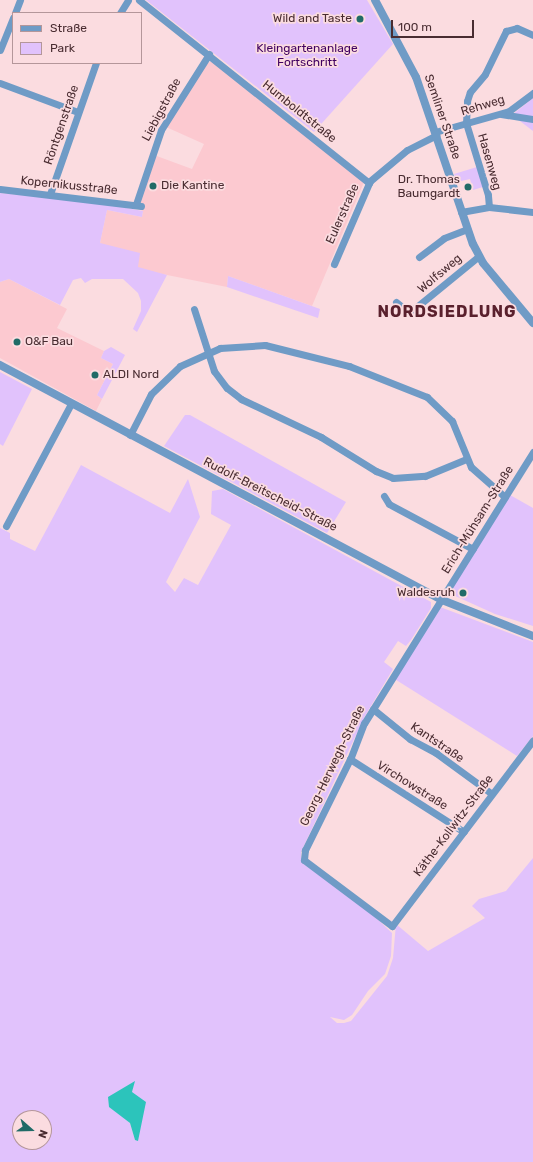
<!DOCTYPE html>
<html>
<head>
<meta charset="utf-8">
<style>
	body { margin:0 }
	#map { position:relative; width:533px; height:1162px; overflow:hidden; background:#fbdce0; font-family:Rubik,sans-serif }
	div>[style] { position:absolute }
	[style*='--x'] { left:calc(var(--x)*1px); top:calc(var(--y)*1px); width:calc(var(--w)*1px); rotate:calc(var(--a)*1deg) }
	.built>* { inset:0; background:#fcc9d0 }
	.green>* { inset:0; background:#e1c2fc }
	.water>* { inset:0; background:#2cc4bb }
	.minor>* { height:7px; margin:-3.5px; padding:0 3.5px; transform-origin:3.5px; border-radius:3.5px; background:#6f9bc6 }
	.tertiary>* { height:8px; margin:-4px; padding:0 4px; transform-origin:4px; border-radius:4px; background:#6f9bc6 }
	.dots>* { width:11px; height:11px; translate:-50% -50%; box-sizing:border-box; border:2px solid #fbdce0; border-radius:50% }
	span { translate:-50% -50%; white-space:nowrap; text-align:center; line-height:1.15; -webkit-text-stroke:3.5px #fbdce0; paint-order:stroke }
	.poi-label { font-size:12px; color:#492c31 }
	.right { translate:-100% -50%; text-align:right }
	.left { translate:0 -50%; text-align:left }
	.park-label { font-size:12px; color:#410061 }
	.street-label { font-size:12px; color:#492c31 }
	.district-label { font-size:16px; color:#5a202d; font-weight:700; letter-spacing:1px }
	.legend { position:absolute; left:12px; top:12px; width:130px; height:52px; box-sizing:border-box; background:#fbdce0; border:1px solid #b4969a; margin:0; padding:5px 7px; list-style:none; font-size:12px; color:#492c31 }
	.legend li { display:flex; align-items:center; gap:8px; height:20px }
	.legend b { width:20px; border:1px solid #b4969a }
	.north { position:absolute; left:12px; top:1110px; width:40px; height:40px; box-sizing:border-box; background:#fbdce0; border:1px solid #b4969a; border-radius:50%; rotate:110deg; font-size:11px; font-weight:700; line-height:16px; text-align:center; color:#492c31 }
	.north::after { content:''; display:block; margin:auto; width:14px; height:18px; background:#206b67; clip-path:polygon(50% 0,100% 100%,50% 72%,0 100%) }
	.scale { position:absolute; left:391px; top:20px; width:83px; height:18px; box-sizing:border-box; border:2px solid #492c31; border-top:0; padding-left:5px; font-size:12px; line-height:14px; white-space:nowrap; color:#492c31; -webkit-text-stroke:3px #fbdce0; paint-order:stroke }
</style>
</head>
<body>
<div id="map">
	<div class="built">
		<i style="clip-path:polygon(214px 61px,364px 182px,312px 306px,228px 276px,227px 287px,142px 270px,100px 243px,107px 210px,142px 217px,143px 211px,138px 209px,154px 155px,192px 169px,204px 144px,166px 127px,207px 63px)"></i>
		<i style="clip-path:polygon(9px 279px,67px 309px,57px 328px,104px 351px,101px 358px,113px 364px,97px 395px,102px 399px,96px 411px,0 358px,0 282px)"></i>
	</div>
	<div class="green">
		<i style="clip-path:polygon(146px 0,367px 0,393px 44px,314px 132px)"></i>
		<i style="clip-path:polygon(533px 98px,533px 131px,512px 115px)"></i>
		<i style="clip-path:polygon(477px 167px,483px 187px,473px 190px,470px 179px,457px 182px,454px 174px)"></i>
		<i style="clip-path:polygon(0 193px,93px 202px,143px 211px,142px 217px,107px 210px,100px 243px,140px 253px,138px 267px,167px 275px,137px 332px,133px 329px,141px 311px,141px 301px,138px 293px,123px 279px,92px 279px,85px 283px,81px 278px,73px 280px,60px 305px,9px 279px,0 282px)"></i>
		<i style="clip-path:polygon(228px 276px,320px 309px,318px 318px,227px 287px)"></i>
		<i style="clip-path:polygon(111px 347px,125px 355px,102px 399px,97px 395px,113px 364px,101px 358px,104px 351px)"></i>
		<i style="clip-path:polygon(0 372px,32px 389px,3px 446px,0 444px)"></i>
		<i style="clip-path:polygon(185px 415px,190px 415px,346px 502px,327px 533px,164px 446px)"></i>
		<i style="clip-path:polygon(evenodd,81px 465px,170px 513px,188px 479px,200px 517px,166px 582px,175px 592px,184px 578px,198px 585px,231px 525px,211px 514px,212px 491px,223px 489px,431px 602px,431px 608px,411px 640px,406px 646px,398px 641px,384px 662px,393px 669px,365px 716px,301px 852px,301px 858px,304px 864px,370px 912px,392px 933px,391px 956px,385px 974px,368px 991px,352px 1015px,344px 1020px,330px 1017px,337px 1023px,344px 1023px,351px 1021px,387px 976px,393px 958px,396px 924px,428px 951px,485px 918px,472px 906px,479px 899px,506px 891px,533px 858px,533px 1162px,0 1162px,0 528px,10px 533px,10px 539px,35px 551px,81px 465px,134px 1082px,132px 1092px,135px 1140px,130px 1123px,108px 1098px,134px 1082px,81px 465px,20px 1118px,44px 1118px,44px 1142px,20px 1142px,20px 1118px)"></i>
		<i style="clip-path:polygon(510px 495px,533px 508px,533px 626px,495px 614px,453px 595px,450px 591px)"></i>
		<i style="clip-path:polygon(440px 607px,533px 642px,533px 736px,517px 756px,393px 678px)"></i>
	</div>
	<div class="water">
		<i style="clip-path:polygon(135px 1081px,132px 1092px,146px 1102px,138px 1141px,135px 1140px,130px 1123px,109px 1107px,108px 1097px)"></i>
	</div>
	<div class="minor">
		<i style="--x:139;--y:0;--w:294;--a:38.5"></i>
		<i style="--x:15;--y:13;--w:14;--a:-69"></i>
		<i style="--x:120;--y:13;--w:15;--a:-58"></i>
		<i style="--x:0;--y:50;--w:35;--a:-68"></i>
		<i style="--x:0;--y:83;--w:83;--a:20.4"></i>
		<i style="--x:501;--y:114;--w:32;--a:9"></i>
		<i style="--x:435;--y:132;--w:77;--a:-15.8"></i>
		<i style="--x:509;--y:111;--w:30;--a:-37"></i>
		<i style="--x:0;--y:189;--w:142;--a:6.9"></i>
		<i style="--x:50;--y:194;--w:139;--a:-70.7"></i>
		<i style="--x:136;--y:204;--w:78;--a:-71.3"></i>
		<i style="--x:161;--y:130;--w:90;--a:-57.7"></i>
		<i style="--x:489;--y:207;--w:12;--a:-95"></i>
		<i style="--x:488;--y:195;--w:75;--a:-107"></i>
		<i style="--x:466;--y:123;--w:22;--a:-87"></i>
		<i style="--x:467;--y:101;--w:9;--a:-72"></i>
		<i style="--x:470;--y:92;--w:23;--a:-50"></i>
		<i style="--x:485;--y:74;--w:48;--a:-64"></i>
		<i style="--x:506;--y:31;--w:11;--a:-15"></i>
		<i style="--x:517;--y:28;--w:17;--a:24"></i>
		<i style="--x:461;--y:212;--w:28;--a:-10"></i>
		<i style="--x:489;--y:207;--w:44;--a:6.5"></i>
		<i style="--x:419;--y:257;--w:31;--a:-37"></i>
		<i style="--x:444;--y:238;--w:25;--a:-21"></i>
		<i style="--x:334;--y:264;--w:90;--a:-66.6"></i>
		<i style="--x:370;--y:181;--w:48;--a:-40"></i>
		<i style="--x:407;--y:150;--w:33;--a:-27"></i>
		<i style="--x:396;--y:302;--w:14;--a:39"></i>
		<i style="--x:407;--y:311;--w:7;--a:-16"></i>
		<i style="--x:414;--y:309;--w:84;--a:-39.2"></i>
		<i style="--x:194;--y:309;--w:65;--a:72.1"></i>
		<i style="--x:214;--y:371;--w:21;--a:53"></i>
		<i style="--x:227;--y:388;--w:18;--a:38"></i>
		<i style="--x:241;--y:399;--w:89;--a:25.4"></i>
		<i style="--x:321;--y:437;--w:65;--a:31.7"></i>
		<i style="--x:376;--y:471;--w:18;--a:22"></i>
		<i style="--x:393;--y:478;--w:32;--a:-4"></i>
		<i style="--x:425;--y:476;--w:44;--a:-22.5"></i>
		<i style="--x:130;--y:435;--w:46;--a:-62.9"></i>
		<i style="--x:151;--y:394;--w:40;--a:-44"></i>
		<i style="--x:180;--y:366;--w:44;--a:-24.2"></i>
		<i style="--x:220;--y:348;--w:45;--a:-3.8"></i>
		<i style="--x:265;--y:345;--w:87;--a:14"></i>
		<i style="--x:349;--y:366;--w:84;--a:21.7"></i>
		<i style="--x:427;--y:397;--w:35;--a:44"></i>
		<i style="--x:452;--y:421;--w:50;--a:67.6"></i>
		<i style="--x:471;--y:467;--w:45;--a:41.4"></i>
		<i style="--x:533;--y:452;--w:319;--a:121.9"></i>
		<i style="--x:364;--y:723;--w:39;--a:111"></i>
		<i style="--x:350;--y:759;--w:102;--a:116.3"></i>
		<i style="--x:305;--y:850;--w:10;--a:96"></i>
		<i style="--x:304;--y:860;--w:110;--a:36.9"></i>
		<i style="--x:392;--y:926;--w:233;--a:-52.8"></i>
		<i style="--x:384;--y:496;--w:9;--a:58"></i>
		<i style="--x:389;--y:504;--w:95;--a:28.2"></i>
		<i style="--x:6;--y:526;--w:138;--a:-62"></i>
		<i style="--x:373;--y:709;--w:48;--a:39"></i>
		<i style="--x:410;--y:739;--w:30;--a:28"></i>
		<i style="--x:436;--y:753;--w:69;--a:36.2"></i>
		<i style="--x:350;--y:759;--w:135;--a:32.6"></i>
	</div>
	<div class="tertiary">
		<i style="--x:375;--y:0;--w:87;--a:62"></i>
		<i style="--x:416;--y:77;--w:176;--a:71.2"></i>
		<i style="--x:473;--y:244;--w:21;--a:62"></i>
		<i style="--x:483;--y:263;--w:78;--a:50.2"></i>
		<i style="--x:0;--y:365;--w:501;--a:28"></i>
		<i style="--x:442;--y:600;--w:98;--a:21.6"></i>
	</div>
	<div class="dots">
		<i style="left:360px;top:19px;background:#206b67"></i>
		<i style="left:153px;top:186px;background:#206b67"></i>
		<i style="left:468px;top:187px;background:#206b67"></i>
		<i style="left:17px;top:342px;background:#206b67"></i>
		<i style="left:95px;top:375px;background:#206b67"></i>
		<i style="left:463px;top:593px;background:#206b67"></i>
	</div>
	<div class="poi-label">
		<span class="right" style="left:352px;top:19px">Wild and Taste</span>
		<span class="right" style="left:460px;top:187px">Dr. Thomas<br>Baumgardt</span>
		<span class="left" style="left:161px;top:186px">Die Kantine</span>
		<span class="left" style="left:25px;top:342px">O&amp;F Bau</span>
		<span class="left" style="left:103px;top:375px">ALDI Nord</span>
		<span class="right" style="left:455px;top:593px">Waldesruh</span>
	</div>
	<div class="park-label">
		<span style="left:307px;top:56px">Kleingartenanlage<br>Fortschritt</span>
	</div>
	<div class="street-label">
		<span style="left:483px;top:106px;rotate:-17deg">Rehweg</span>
		<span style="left:162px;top:110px;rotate:-62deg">Liebigstraße</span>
		<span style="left:299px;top:112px;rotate:39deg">Humboldtstraße</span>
		<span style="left:442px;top:117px;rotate:71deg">Semliner Straße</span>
		<span style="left:62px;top:125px;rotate:-71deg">Röntgenstraße</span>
		<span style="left:489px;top:162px;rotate:74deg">Hasenweg</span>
		<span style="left:69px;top:186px;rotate:6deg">Kopernikusstraße</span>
		<span style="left:343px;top:214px;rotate:-66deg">Eulerstraße</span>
		<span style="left:440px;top:274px;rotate:-40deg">Wolfsweg</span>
		<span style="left:270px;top:495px;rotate:27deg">Rudolf-Breitscheid-Straße</span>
		<span style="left:478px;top:520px;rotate:-58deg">Erich-Mühsam-Straße</span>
		<span style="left:437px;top:743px;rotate:34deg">Kantstraße</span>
		<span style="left:333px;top:766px;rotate:-64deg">Georg-Herwegh-Straße</span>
		<span style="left:412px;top:786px;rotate:32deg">Virchowstraße</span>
		<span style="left:454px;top:826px;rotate:-53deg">Käthe-Kollwitz-Straße</span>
	</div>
	<div class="district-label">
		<span style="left:447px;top:312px">NORDSIEDLUNG</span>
	</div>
	<ul class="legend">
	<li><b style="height:5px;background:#6f9bc6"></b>Straße</li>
	<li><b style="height:11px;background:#e1c2fc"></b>Park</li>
	</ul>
	<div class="north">N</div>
	<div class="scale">100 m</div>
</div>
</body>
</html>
